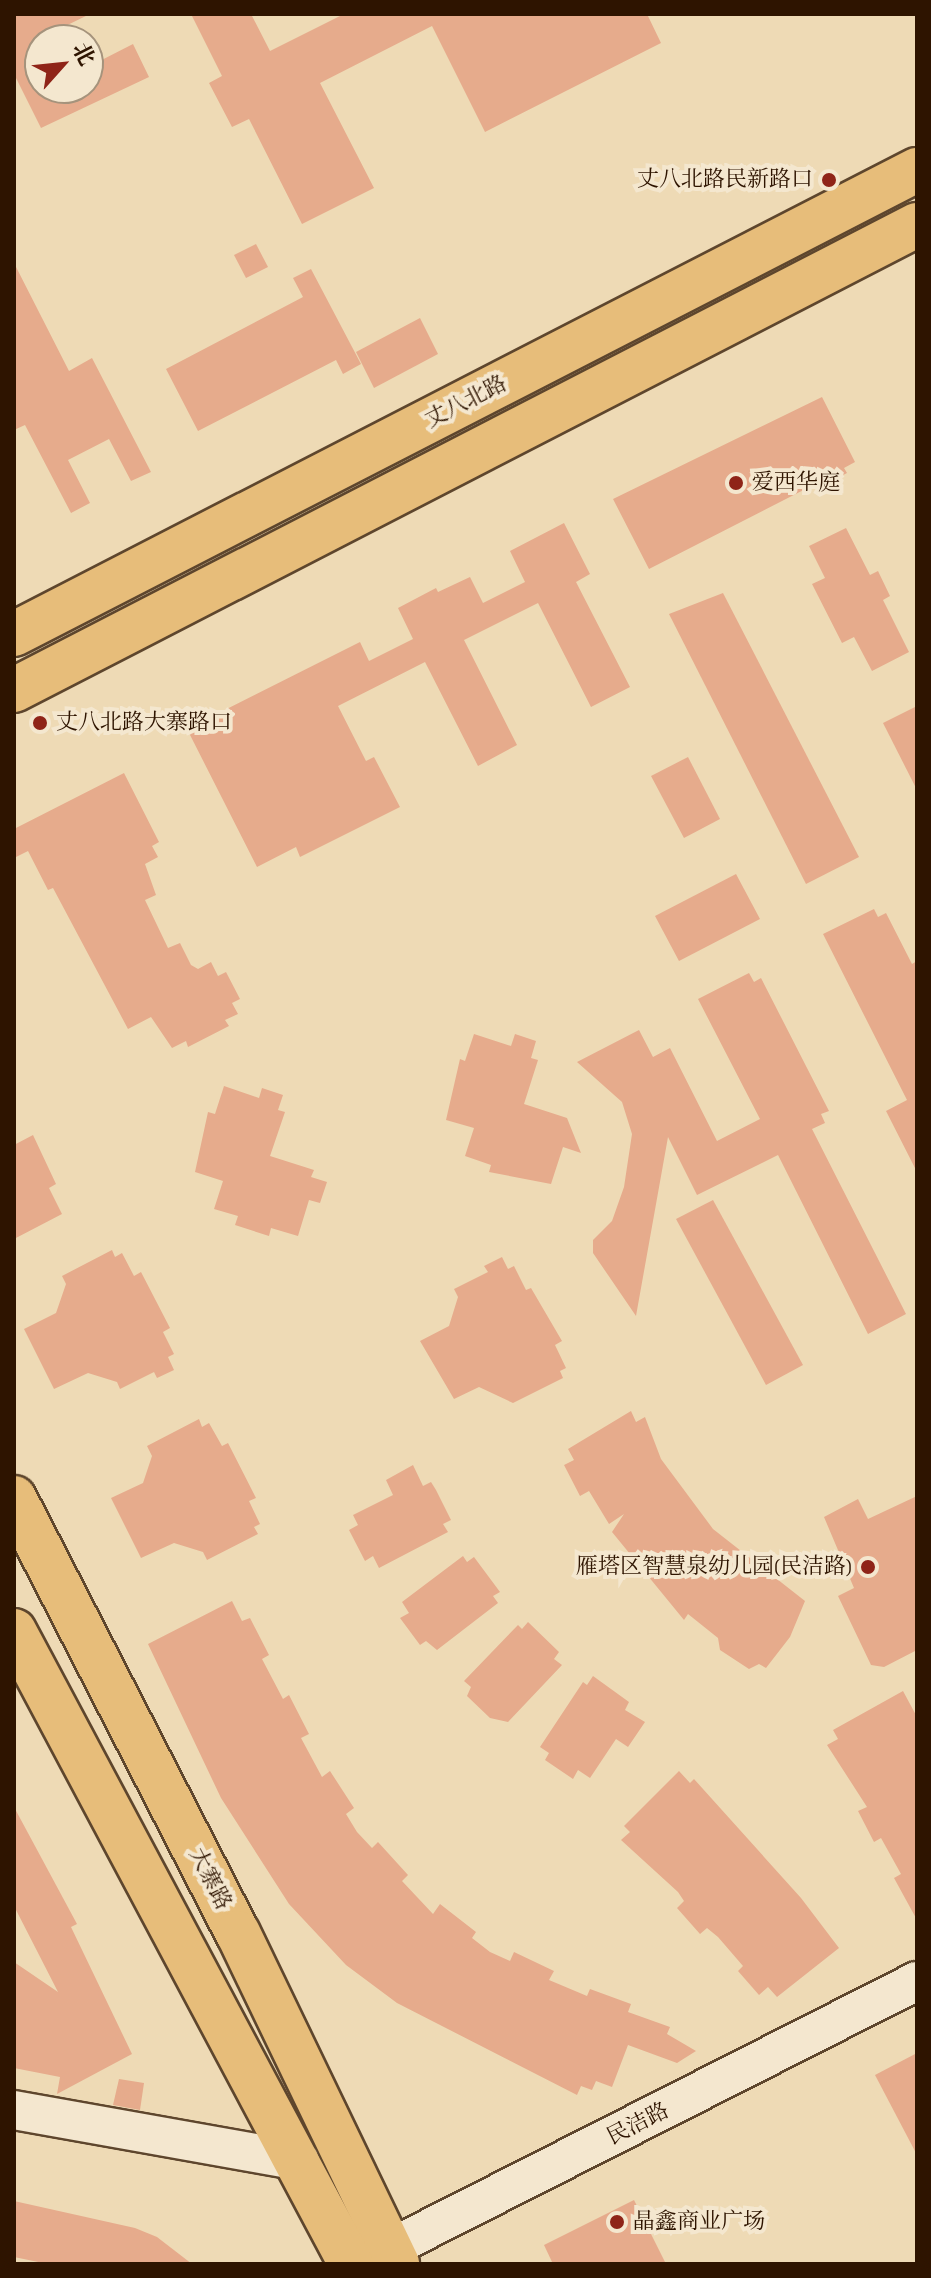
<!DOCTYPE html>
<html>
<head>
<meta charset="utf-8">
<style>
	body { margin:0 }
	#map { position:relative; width:931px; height:2278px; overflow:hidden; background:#eedab5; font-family:Alegreya,"Noto Serif SC",serif }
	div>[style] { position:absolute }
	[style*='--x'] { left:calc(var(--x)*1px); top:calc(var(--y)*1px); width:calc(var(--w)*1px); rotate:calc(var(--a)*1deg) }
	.building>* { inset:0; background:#e6ab8c }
	.roads { filter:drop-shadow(2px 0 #5e462d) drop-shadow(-2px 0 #5e462d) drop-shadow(0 2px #5e462d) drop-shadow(0 -2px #5e462d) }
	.minor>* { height:38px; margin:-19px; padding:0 19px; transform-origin:19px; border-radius:19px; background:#f4e7cf }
	.major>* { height:44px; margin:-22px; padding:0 22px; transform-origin:22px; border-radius:22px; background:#e7bd7a }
	.dots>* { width:22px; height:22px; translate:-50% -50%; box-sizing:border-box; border:4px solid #f4e7cf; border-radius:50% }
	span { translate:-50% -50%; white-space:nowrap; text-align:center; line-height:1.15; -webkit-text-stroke:8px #f4e7cf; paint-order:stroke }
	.poi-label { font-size:22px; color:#2e1400 }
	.right { translate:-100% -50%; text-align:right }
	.left { translate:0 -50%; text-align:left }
	.street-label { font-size:22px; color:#2e1400 }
	.frame { position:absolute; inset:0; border:16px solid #2e1400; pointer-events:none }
	.north { position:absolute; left:24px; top:24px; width:80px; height:80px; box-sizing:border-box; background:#f4e7cf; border:2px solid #a5937c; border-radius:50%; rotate:63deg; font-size:22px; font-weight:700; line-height:32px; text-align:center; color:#2e1400 }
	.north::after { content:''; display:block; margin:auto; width:28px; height:36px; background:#8f2418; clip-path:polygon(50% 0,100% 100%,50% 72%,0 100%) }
</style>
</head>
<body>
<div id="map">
	<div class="building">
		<i style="clip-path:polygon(14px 14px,90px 14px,51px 33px,54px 40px,40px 40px,40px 88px,88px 88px,88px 67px,133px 44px,149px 77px,41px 128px,14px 74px)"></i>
		<i style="clip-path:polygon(191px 14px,251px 14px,270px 51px,344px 14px,647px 14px,661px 43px,485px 132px,432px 26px,320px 83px,374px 188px,302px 224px,249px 119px,232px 127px,209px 83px,222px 76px)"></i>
		<i style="clip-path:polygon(256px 244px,268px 267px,246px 278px,234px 255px)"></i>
		<i style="clip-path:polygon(14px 263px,69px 371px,92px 358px,151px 472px,131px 481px,109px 439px,68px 460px,90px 503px,71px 513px,25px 425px,14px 430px)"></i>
		<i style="clip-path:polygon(311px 269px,361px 364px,343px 374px,336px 360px,198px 431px,166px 369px,303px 297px,293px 278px)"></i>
		<i style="clip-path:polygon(420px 318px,438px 354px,374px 388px,356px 352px)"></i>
		<i style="clip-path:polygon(822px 397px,855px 462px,844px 468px,847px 473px,830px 482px,827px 478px,649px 569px,613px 499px)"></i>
		<i style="clip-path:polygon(564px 523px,590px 574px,576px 582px,630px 687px,591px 707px,538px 603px,464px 640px,517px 745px,478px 766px,425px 662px,338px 706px,366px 761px,374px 757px,400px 807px,300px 857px,296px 847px,257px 867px,187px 729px,360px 642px,369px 661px,413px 639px,398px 608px,436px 588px,438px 592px,470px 577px,483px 603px,525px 582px,510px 551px)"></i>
		<i style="clip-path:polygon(846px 528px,870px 575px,878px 571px,890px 596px,883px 600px,909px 652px,872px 671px,854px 637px,842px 643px,812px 584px,825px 578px,809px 546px)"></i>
		<i style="clip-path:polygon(723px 593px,859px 857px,806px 884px,669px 614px)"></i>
		<i style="clip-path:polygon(917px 706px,917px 790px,883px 723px)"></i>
		<i style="clip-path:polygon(688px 757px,720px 819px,684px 838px,651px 776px)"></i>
		<i style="clip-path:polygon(124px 773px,159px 842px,152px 846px,158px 857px,145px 864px,156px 895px,145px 900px,168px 948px,180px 943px,191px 965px,198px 969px,211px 962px,218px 976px,226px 972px,240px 999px,232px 1003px,238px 1014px,225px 1020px,229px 1026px,188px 1047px,186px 1041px,172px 1048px,151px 1017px,128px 1029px,53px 888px,48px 890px,28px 851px,14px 858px,14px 829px)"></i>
		<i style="clip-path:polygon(736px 874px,760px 919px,679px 961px,655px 916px)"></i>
		<i style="clip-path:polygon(874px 909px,878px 917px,886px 913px,912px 964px,917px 961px,917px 1172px,886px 1111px,907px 1100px,823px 934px)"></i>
		<i style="clip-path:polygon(749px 973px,754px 982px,761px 978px,829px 1111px,821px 1114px,825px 1123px,812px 1129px,906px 1314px,868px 1334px,778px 1155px,697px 1195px,668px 1137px,636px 1316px,593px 1253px,593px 1240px,612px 1221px,624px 1187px,632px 1134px,622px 1102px,577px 1062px,639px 1030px,653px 1057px,670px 1048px,717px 1141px,760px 1119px,698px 999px)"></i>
		<i style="clip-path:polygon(474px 1034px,511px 1046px,515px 1034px,536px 1041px,531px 1058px,538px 1060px,524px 1104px,567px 1118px,581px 1153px,563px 1147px,551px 1184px,489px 1172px,491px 1165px,465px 1156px,474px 1128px,446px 1120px,460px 1059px,465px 1061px)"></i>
		<i style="clip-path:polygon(224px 1086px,259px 1098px,262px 1088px,283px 1095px,278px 1110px,285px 1112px,270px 1156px,314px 1170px,311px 1177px,327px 1182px,320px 1203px,309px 1200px,298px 1236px,271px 1228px,269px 1236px,235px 1225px,238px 1216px,214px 1209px,223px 1181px,195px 1172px,208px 1112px,215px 1114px)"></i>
		<i style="clip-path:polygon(33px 1135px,56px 1184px,49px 1188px,62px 1214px,14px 1239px,14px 1145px)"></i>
		<i style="clip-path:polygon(713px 1200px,803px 1365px,766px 1385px,676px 1219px)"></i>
		<i style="clip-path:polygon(112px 1250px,115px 1257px,122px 1253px,134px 1276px,141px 1272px,170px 1328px,163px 1332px,174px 1354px,168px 1357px,174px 1370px,157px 1378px,154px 1372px,120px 1389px,117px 1382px,88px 1373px,54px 1389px,24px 1329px,56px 1313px,66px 1284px,62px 1276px)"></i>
		<i style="clip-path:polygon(502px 1257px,508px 1269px,514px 1266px,526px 1290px,531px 1288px,562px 1341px,555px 1345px,566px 1368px,560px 1371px,563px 1378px,513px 1403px,479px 1387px,454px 1399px,420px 1341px,449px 1326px,458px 1297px,454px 1289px,488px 1272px,484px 1266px)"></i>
		<i style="clip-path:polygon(631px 1411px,636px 1422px,645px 1417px,661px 1459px,713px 1529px,805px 1601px,790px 1637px,766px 1668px,759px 1664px,749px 1669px,720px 1650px,718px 1638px,688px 1614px,684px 1620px,612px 1532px,624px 1514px,609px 1524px,589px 1491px,580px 1496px,564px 1465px,574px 1460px,568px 1449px)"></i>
		<i style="clip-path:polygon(199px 1419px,202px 1427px,209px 1423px,222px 1446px,228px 1443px,256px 1498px,249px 1501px,260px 1524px,254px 1527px,258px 1534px,207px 1560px,203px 1552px,174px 1543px,141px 1558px,111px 1498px,143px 1483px,152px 1456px,147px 1446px)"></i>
		<i style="clip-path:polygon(413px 1465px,423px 1486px,431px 1482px,436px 1490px,451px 1520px,443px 1524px,448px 1532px,379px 1568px,373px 1556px,365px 1561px,349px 1530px,358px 1525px,353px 1515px,393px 1495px,386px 1480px)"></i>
		<i style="clip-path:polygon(917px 1496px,917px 1650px,884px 1667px,871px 1665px,838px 1596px,854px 1588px,824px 1517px,858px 1499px,868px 1519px)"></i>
		<i style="clip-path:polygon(463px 1556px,467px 1562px,474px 1557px,500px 1592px,493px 1596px,498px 1603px,437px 1650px,426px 1641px,420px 1645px,400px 1618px,409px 1613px,402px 1602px)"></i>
		<i style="clip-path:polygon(232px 1601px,242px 1621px,250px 1618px,269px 1655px,262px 1659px,283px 1699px,289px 1695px,309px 1734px,301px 1738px,322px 1777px,330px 1771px,354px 1808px,346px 1814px,357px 1832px,372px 1848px,378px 1842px,408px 1875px,402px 1881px,433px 1914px,440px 1904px,476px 1932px,472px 1938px,490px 1952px,510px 1961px,514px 1952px,554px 1971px,549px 1980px,587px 1996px,590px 1989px,631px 2004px,628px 2012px,670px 2027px,667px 2034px,696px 2051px,677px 2063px,628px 2045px,612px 2087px,596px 2081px,592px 2090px,581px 2086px,577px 2095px,397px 2003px,346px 1965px,289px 1904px,221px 1798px,148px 1644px)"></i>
		<i style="clip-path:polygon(528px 1622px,559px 1652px,554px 1659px,562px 1665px,508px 1722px,490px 1718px,467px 1696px,471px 1687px,464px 1681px,518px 1625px,522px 1629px)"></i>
		<i style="clip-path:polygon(593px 1676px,629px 1702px,625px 1710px,645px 1722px,628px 1747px,616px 1739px,590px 1778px,578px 1770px,573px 1779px,545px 1760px,549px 1753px,540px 1747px,583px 1682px,587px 1685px)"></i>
		<i style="clip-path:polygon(903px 1691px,917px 1717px,917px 1920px,894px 1878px,901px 1874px,881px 1838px,874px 1842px,858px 1811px,867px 1807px,827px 1745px,838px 1739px,833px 1730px)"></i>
		<i style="clip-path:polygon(679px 1771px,690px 1783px,694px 1779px,801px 1898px,839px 1948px,777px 1997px,768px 1987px,759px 1995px,738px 1971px,743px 1966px,718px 1937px,707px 1928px,700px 1934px,677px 1908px,684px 1901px,678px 1892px,621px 1840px,630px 1832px,624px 1826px)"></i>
		<i style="clip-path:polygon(14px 1807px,77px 1924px,71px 1927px,132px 2054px,57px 2094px,60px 2077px,14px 2068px,14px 1962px,58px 1992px,14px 1906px)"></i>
		<i style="clip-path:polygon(917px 2053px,917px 2155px,875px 2075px)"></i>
		<i style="clip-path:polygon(119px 2079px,144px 2083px,140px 2110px,113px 2105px)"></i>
		<i style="clip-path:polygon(634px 2200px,666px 2264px,553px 2264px,544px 2245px)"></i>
		<i style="clip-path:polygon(14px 2201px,135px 2228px,157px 2237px,192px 2264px,48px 2264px,14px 2257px)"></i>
	</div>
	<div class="roads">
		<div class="minor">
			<i style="--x:14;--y:2110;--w:290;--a:10.1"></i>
			<i style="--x:363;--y:2262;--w:621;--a:-26.9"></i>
		</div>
		<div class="major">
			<i style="--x:14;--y:634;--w:1015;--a:-27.2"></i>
			<i style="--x:14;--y:690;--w:1016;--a:-27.25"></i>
			<i style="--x:14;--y:1498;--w:489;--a:62.8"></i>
			<i style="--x:238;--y:1933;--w:367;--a:64.3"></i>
			<i style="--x:14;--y:1631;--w:717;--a:61.97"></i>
		</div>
	</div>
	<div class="dots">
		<i style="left:829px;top:180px;background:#8f2418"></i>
		<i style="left:736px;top:483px;background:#8f2418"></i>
		<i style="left:40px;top:723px;background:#8f2418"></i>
		<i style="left:868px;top:1567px;background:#8f2418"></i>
		<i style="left:617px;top:2222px;background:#8f2418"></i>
	</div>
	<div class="poi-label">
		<span class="right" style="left:813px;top:180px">丈八北路民新路口</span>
		<span class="left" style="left:752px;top:483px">爱西华庭</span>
		<span class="left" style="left:56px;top:723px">丈八北路大寨路口</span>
		<span class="right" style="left:852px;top:1567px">雁塔区智慧泉幼儿园(民洁路)</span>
		<span class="left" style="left:633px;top:2222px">晶鑫商业广场</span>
	</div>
	<div class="street-label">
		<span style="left:466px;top:402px;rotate:-27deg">丈八北路</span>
		<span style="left:210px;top:1879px;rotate:63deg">大寨路</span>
		<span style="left:638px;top:2124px;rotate:-27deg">民洁路</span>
	</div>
	<div class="frame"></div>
	<div class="north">北</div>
</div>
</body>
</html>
